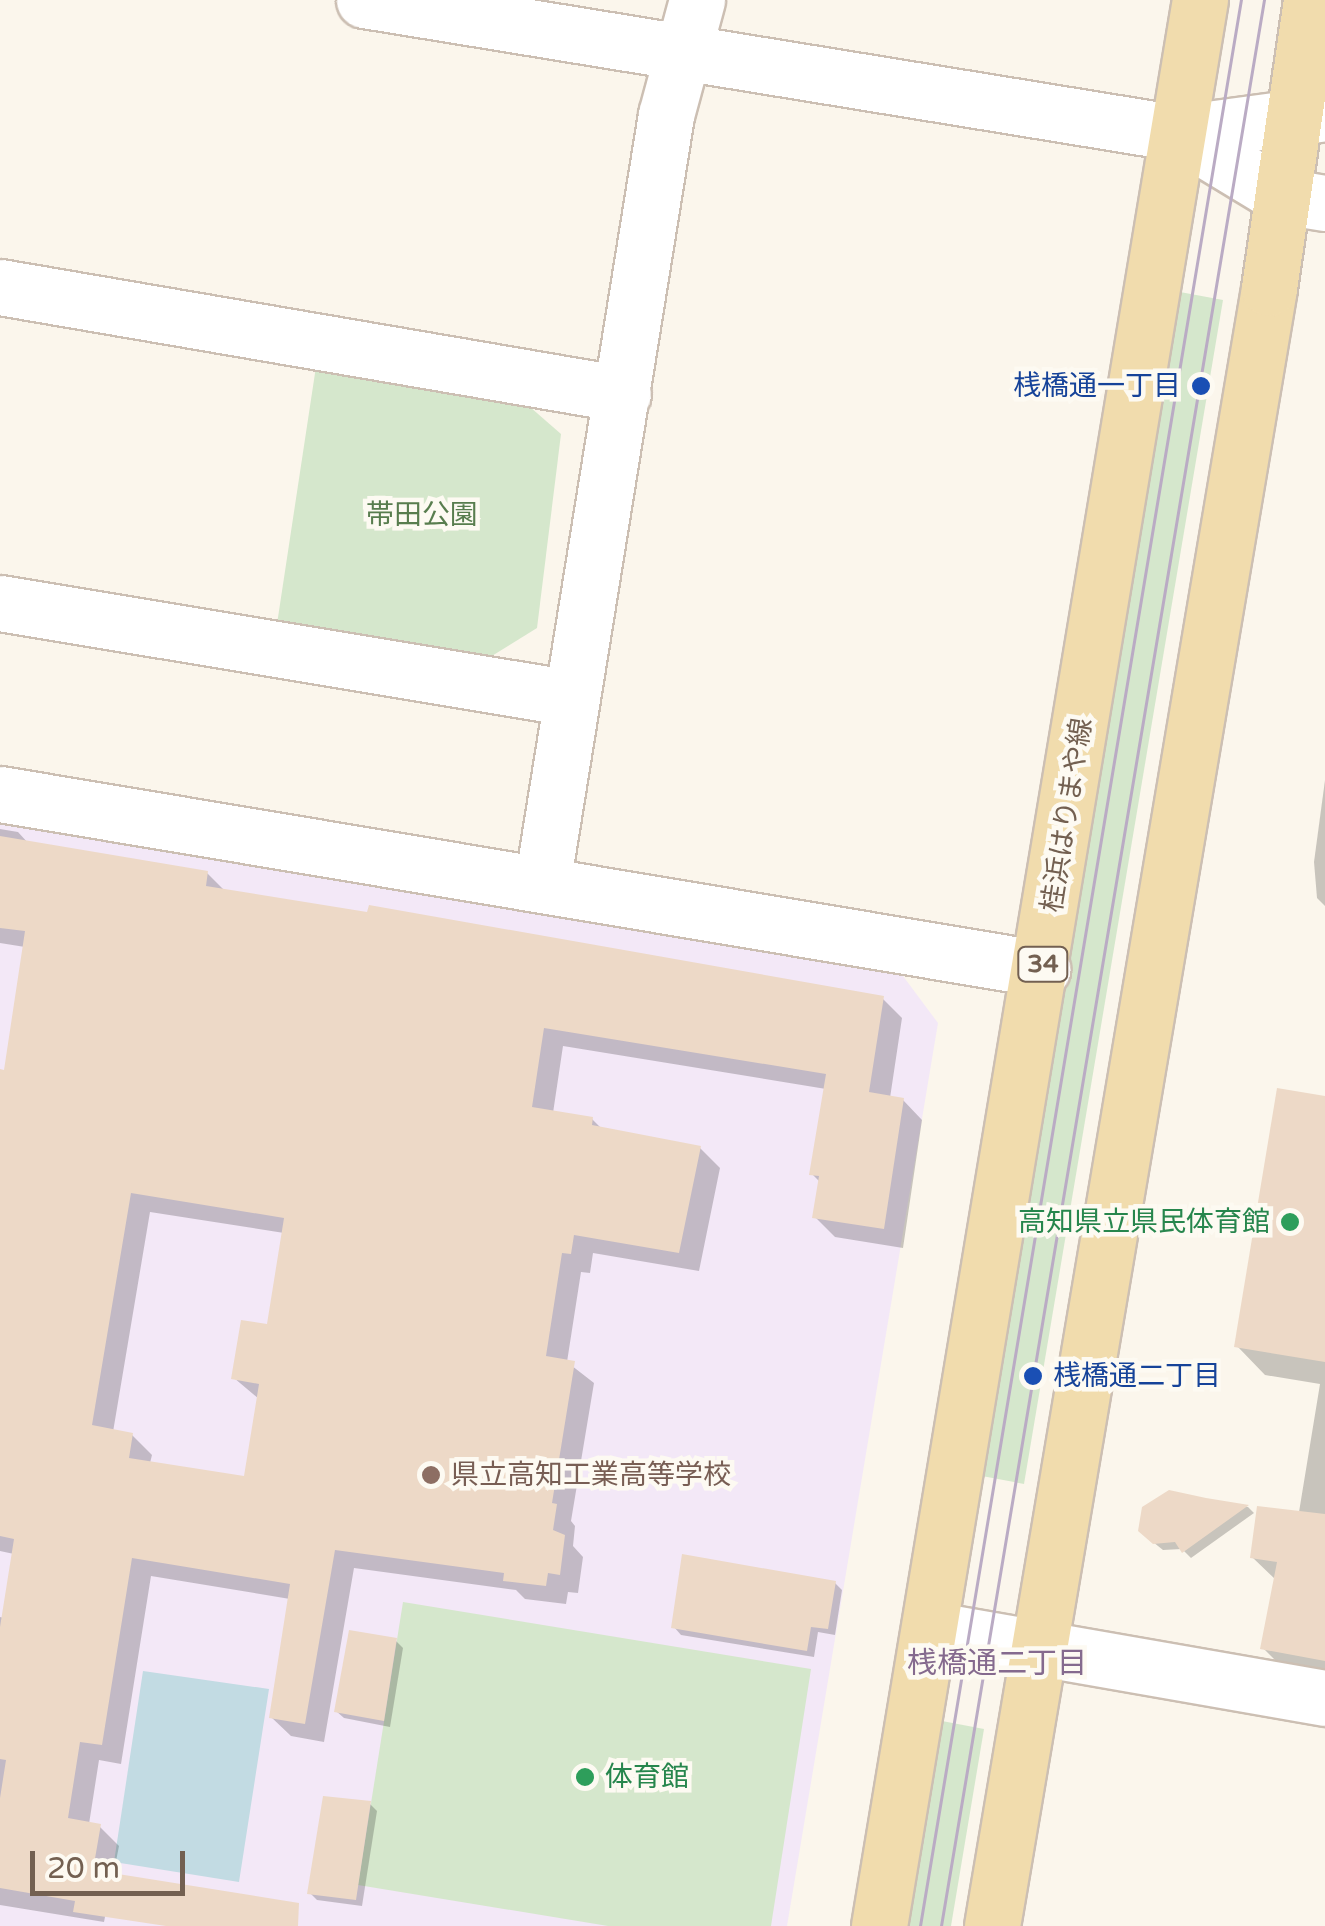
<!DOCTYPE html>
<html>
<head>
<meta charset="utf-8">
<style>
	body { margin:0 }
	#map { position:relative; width:1325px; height:1926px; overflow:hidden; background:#fbf6ec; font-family:"Varela Round","Noto Sans JP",sans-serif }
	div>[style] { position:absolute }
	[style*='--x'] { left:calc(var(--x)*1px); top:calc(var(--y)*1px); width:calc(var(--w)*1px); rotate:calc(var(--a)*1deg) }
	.education>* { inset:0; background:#f3e8f7 }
	.green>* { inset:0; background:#d5e7cc }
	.water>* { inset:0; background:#c2dbe3 }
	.shadow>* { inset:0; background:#0003 }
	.building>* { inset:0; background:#edd9c7 }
	.roads { filter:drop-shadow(2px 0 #ccbfb3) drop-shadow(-2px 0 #ccbfb3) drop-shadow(0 2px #ccbfb3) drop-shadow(0 -2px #ccbfb3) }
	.minor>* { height:55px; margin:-27.5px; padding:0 27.5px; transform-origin:27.5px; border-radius:27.5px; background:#fff }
	.major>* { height:55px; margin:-27.5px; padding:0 27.5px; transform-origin:27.5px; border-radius:27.5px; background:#f1dcad }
	.tram>* { height:2.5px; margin:-1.25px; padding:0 1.25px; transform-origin:1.25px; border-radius:1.25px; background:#baabc4 }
	.dots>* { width:28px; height:28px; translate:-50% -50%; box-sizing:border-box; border:5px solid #fdfaf2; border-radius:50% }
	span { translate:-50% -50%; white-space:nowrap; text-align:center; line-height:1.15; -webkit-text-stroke:9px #fdfaf2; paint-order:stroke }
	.shield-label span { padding:2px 8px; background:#fdfaf2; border:2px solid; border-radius:8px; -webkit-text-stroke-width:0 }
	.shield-label { font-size:25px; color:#736051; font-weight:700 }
	.transit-label { font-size:28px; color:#164399 }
	.right { translate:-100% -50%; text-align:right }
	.left { translate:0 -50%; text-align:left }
	.park-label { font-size:28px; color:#587d4e }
	.street-label { font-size:28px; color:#736051 }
	.leisure-label { font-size:28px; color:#27864d }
	.education-label { font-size:28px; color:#785e54 }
	.neighbourhood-label { font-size:30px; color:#856a8e }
	.scale { position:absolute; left:30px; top:1851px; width:155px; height:45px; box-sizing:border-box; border:5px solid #736051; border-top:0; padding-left:12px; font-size:30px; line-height:35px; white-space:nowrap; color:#736051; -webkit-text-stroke:8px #fdfaf2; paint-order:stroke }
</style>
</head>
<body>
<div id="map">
	<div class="education">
		<i style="clip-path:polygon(0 819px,900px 972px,938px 1023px,787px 1926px,0 1926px)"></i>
	</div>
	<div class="green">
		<i style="clip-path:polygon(1180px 292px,1223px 300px,1024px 1484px,982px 1476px)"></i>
		<i style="clip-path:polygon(317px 360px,522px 400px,561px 434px,537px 628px,487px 659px,277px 624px)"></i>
		<i style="clip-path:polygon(403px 1602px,811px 1669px,771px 1926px,608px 1926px,358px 1885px)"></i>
		<i style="clip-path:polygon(942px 1721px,984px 1729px,951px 1926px,908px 1926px)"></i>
	</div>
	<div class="water">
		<i style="clip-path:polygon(143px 1671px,269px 1689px,239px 1882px,114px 1862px)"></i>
	</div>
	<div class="shadow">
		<i style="clip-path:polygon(1325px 780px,1325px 906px,1317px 898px,1314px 862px)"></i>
		<i style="clip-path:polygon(evenodd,0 829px,18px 832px,29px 844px,207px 873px,225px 891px,883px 999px,902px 1018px,890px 1098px,903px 1100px,922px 1120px,903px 1248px,835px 1237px,815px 1217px,821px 1183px,812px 1174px,826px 1089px,563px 1046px,553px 1113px,592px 1119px,602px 1129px,700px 1148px,720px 1168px,699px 1271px,593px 1253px,590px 1273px,581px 1272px,567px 1362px,594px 1383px,571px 1521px,575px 1526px,573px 1546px,583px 1557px,578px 1593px,568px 1592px,566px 1604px,525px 1599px,516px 1590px,354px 1568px,324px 1742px,291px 1736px,271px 1717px,290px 1599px,151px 1576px,121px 1764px,99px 1760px,89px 1824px,99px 1826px,119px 1846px,104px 1922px,0 1905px,0 1617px,4px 1618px,14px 1554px,0 1551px,0 1071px,7px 1072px,25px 947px,0 943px,0 829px,150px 1212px,284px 1233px,269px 1327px,234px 1378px,259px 1399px,246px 1478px,150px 1463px,152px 1455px,132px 1435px,113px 1432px,150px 1212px)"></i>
		<i style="clip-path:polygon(1325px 1099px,1325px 1683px,1292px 1677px,1263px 1648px,1276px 1580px,1252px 1557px,1299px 1512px,1320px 1384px,1265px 1375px,1237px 1346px)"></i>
		<i style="clip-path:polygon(1169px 1492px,1248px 1507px,1254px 1513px,1191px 1558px,1182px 1549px,1163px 1550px,1148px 1538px)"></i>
		<i style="clip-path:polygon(835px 1583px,842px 1590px,835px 1635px,818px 1632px,814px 1657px,681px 1635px,674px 1627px)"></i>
		<i style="clip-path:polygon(396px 1641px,403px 1648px,390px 1727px,344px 1718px,336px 1711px)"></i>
		<i style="clip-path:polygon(370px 1804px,377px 1811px,362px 1906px,317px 1900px,310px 1893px)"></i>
	</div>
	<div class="building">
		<i style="clip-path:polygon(evenodd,0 836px,208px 871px,206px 886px,367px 912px,369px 905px,884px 996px,869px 1092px,904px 1098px,884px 1229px,812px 1218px,819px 1176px,809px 1175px,826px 1074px,544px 1028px,532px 1107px,593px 1117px,592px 1125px,701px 1146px,679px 1253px,574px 1235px,571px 1254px,562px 1253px,546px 1356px,575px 1361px,552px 1503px,557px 1504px,553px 1530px,565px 1535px,560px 1575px,548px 1573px,546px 1586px,503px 1581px,504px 1573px,335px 1550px,305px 1724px,269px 1718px,290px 1584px,132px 1558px,102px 1745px,80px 1742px,68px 1818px,101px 1824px,93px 1870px,299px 1903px,298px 1926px,166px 1926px,73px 1912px,75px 1901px,0 1888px,0 1798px,6px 1760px,0 1759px,0 1627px,14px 1539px,0 1536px,0 1069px,4px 1070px,25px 931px,0 928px,0 836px,131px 1193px,284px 1218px,267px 1324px,241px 1320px,231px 1379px,259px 1384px,244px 1476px,129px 1458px,133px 1433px,92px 1425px,131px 1193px)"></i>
		<i style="clip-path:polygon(1277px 1088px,1325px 1096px,1325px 1362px,1234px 1347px)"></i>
		<i style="clip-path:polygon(1169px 1490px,1206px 1498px,1249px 1505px,1182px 1553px,1175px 1542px,1153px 1544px,1138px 1531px,1142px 1507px)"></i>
		<i style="clip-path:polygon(1257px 1506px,1325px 1514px,1325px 1661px,1260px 1649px,1277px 1562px,1250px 1558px)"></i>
		<i style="clip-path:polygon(682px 1554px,836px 1581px,828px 1629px,811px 1627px,807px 1651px,671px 1628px)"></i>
		<i style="clip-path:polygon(349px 1630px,397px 1638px,384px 1721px,334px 1712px)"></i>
		<i style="clip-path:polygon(323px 1796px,371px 1801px,356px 1900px,307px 1894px)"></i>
	</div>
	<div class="roads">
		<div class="minor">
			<i style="--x:364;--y:0;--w:825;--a:9.28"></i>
			<i style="--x:1178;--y:133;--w:148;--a:-7.7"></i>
			<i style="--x:1178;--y:133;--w:122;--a:31.2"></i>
			<i style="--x:1282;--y:196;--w:44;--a:9.2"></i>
			<i style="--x:0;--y:287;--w:632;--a:9.75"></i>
			<i style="--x:0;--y:603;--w:579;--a:9.45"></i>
			<i style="--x:0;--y:794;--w:1057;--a:9.53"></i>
			<i style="--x:542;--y:884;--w:779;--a:-80.84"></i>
			<i style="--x:666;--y:115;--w:119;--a:-74.9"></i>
			<i style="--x:930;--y:1629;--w:401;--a:9.9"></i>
		</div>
		<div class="major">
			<i style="--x:879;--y:1926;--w:1953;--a:-80.54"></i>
			<i style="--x:992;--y:1926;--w:1661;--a:-80.4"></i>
			<i style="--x:1269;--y:288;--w:291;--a:-81.7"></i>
		</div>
	</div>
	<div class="tram">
		<i style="--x:920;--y:1926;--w:1953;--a:-80.54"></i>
		<i style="--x:941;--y:1926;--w:1953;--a:-80.48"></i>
	</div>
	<div class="dots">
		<i style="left:1201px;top:386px;background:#1a4fb4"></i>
		<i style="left:1290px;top:1222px;background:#2e9e5b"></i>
		<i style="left:1033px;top:1376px;background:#1a4fb4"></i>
		<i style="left:431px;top:1475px;background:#8d6e63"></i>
		<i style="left:585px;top:1777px;background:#2e9e5b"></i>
	</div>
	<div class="shield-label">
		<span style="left:1043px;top:964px">34</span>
	</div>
	<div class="transit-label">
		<span class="right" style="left:1181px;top:386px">桟橋通一丁目</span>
		<span class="left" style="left:1053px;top:1376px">桟橋通二丁目</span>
	</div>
	<div class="park-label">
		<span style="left:422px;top:515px">帯田公園</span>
	</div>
	<div class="street-label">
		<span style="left:1067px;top:815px;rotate:-81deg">桂浜はりまや線</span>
	</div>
	<div class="leisure-label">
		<span class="right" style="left:1270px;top:1222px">高知県立県民体育館</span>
		<span class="left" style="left:605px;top:1777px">体育館</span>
	</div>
	<div class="education-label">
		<span class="left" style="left:451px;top:1475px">県立高知工業高等学校</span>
	</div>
	<div class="neighbourhood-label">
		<span style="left:997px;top:1664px">桟橋通二丁目</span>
	</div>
	<div class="scale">20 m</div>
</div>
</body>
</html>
